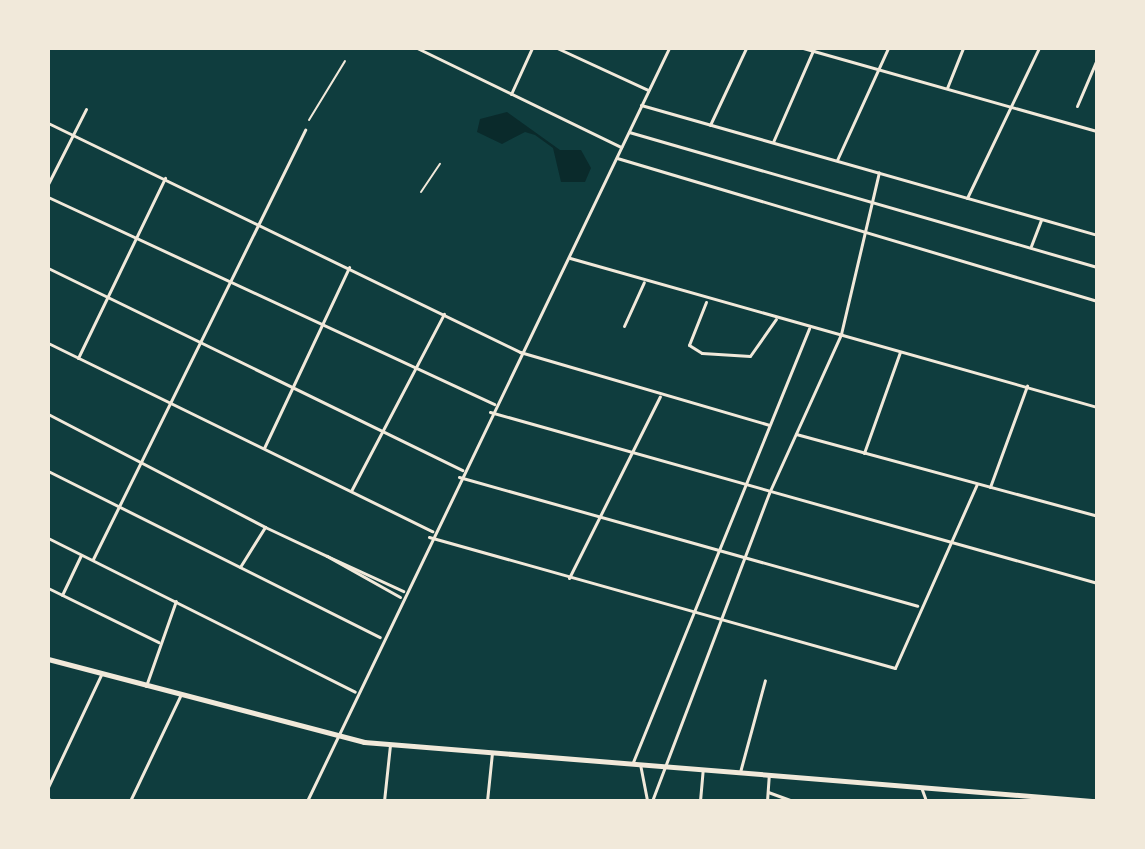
<!DOCTYPE html>
<html>
<head>
<meta charset="utf-8">
<style>
	body { margin:0 }
	#map { position:relative; width:1145px; height:849px; overflow:hidden; background:#0f3d3e; font-family:"Varela Round",sans-serif }
	div>[style] { position:absolute }
	[style*='--x'] { left:calc(var(--x)*1px); top:calc(var(--y)*1px); width:calc(var(--w)*1px); rotate:calc(var(--a)*1deg) }
	.water>* { inset:0; background:#0a2a2b }
	.pedestrian>* { height:2px; margin:-1px; padding:0 1px; transform-origin:1px; border-radius:1px; background:#f1e9da }
	.minor>* { height:3px; margin:-1.5px; padding:0 1.5px; transform-origin:1.5px; border-radius:1.5px; background:#f1e9da }
	.primary>* { height:5px; margin:-2.5px; padding:0 2.5px; transform-origin:2.5px; border-radius:2.5px; background:#f1e9da }
	span { translate:-50% -50%; white-space:nowrap; text-align:center; line-height:1.15; -webkit-text-stroke:8px #f1e9da; paint-order:stroke }
	.frame { position:absolute; inset:0; border:50px solid #f1e9da; pointer-events:none }
</style>
</head>
<body>
<div id="map">
	<div class="water">
		<i style="clip-path:polygon(507px 112px,560px 150px,581px 150px,591px 168px,585px 182px,561px 182px,553px 148px,535px 135px,525px 132px,502px 144px,477px 132px,480px 119px)"></i>
	</div>
	<div class="pedestrian">
		<i style="--x:309;--y:120;--w:69;--a:-58.6"></i>
		<i style="--x:421;--y:192;--w:34;--a:-56"></i>
	</div>
	<div class="minor">
		<i style="--x:417;--y:48;--w:227;--a:25.9"></i>
		<i style="--x:557;--y:48;--w:100;--a:24.8"></i>
		<i style="--x:803;--y:48;--w:305;--a:15.8"></i>
		<i style="--x:947;--y:88;--w:43;--a:-68.2"></i>
		<i style="--x:511;--y:94;--w:51;--a:-65.5"></i>
		<i style="--x:641;--y:105;--w:474;--a:15.9"></i>
		<i style="--x:1077;--y:106;--w:51;--a:-66.9"></i>
		<i style="--x:48;--y:123;--w:525;--a:25.88"></i>
		<i style="--x:520;--y:352;--w:259;--a:16.3"></i>
		<i style="--x:710;--y:125;--w:85;--a:-64.9"></i>
		<i style="--x:629;--y:132;--w:487;--a:16.1"></i>
		<i style="--x:773;--y:142;--w:103;--a:-66.4"></i>
		<i style="--x:617;--y:158;--w:501;--a:16.59"></i>
		<i style="--x:837;--y:160;--w:123;--a:-65.5"></i>
		<i style="--x:48;--y:184;--w:84;--a:-63.1"></i>
		<i style="--x:48;--y:197;--w:492;--a:24.9"></i>
		<i style="--x:967;--y:198;--w:166;--a:-64.4"></i>
		<i style="--x:1031;--y:246;--w:28;--a:-69"></i>
		<i style="--x:570;--y:258;--w:548;--a:15.79"></i>
		<i style="--x:48;--y:268;--w:461;--a:26"></i>
		<i style="--x:706;--y:302;--w:46;--a:111.6"></i>
		<i style="--x:689;--y:345;--w:15;--a:32"></i>
		<i style="--x:702;--y:353;--w:48;--a:3.6"></i>
		<i style="--x:750;--y:356;--w:45;--a:-54.9"></i>
		<i style="--x:624;--y:326;--w:48;--a:-65.6"></i>
		<i style="--x:48;--y:343;--w:428;--a:26.1"></i>
		<i style="--x:78;--y:358;--w:200;--a:-64.2"></i>
		<i style="--x:490;--y:412;--w:631;--a:15.73"></i>
		<i style="--x:48;--y:414;--w:245;--a:27.5"></i>
		<i style="--x:796;--y:434;--w:312;--a:15.2"></i>
		<i style="--x:264;--y:448;--w:200;--a:-64.8"></i>
		<i style="--x:864;--y:453;--w:107;--a:-70.4"></i>
		<i style="--x:48;--y:471;--w:371;--a:26.6"></i>
		<i style="--x:459;--y:477;--w:476;--a:15.7"></i>
		<i style="--x:990;--y:487;--w:108;--a:-69.9"></i>
		<i style="--x:351;--y:491;--w:200;--a:-62.3"></i>
		<i style="--x:429;--y:537;--w:484;--a:15.7"></i>
		<i style="--x:895;--y:668;--w:201;--a:-66"></i>
		<i style="--x:48;--y:538;--w:343;--a:26.6"></i>
		<i style="--x:93;--y:559;--w:479;--a:-63.7"></i>
		<i style="--x:240;--y:567;--w:47;--a:-58"></i>
		<i style="--x:265;--y:527;--w:68;--a:25.1"></i>
		<i style="--x:569;--y:578;--w:203;--a:-63.4"></i>
		<i style="--x:48;--y:588;--w:123;--a:26.1"></i>
		<i style="--x:62;--y:595;--w:44;--a:-64.6"></i>
		<i style="--x:400;--y:597;--w:84;--a:-150.7"></i>
		<i style="--x:327;--y:556;--w:84;--a:24.7"></i>
		<i style="--x:146;--y:686;--w:90;--a:-70.6"></i>
		<i style="--x:633;--y:762;--w:468;--a:-67.9"></i>
		<i style="--x:640;--y:764;--w:38;--a:79"></i>
		<i style="--x:740;--y:772;--w:95;--a:-74.8"></i>
		<i style="--x:48;--y:787;--w:124;--a:-64.7"></i>
		<i style="--x:921;--y:787;--w:15;--a:70"></i>
		<i style="--x:768;--y:792;--w:27;--a:20"></i>
		<i style="--x:48;--y:799;--w:5;--a:22"></i>
		<i style="--x:130;--y:801;--w:116;--a:-64.5"></i>
		<i style="--x:307;--y:801;--w:835;--a:-64.32"></i>
		<i style="--x:384;--y:801;--w:56;--a:-83.9"></i>
		<i style="--x:487;--y:801;--w:48;--a:-84.1"></i>
		<i style="--x:652;--y:801;--w:329;--a:-69.2"></i>
		<i style="--x:769;--y:493;--w:175;--a:-65.6"></i>
		<i style="--x:841;--y:334;--w:166;--a:-76.8"></i>
		<i style="--x:700;--y:801;--w:32;--a:-85"></i>
		<i style="--x:767;--y:801;--w:26;--a:-86"></i>
	</div>
	<div class="primary">
		<i style="--x:48;--y:659;--w:327;--a:14.7"></i>
		<i style="--x:364;--y:742;--w:730;--a:4.63"></i>
	</div>
	<div class="frame"></div>
</div>
</body>
</html>
